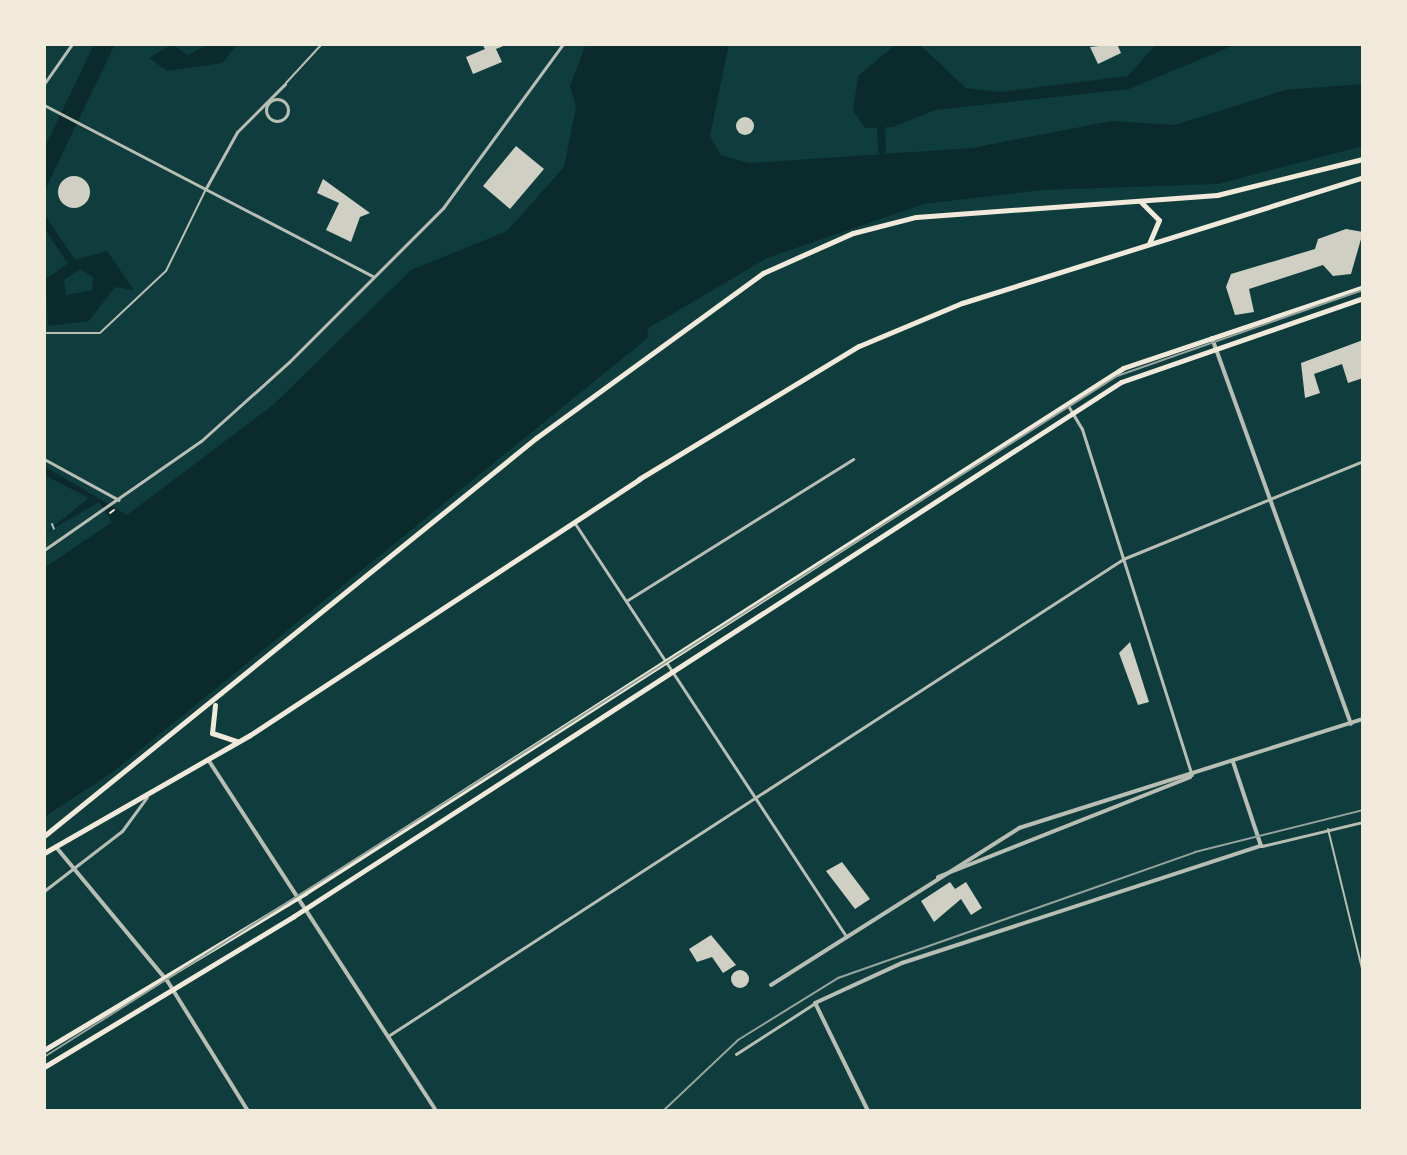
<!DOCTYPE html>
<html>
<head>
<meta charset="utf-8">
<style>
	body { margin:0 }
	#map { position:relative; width:1407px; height:1155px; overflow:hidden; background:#0f3d3e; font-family:"PT Sans Narrow",sans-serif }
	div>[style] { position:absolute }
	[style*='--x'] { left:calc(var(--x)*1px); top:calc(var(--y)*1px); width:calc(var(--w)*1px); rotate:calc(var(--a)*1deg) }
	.water>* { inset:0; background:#0a2a2b }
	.canal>* { height:8px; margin:-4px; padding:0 4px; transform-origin:4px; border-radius:4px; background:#0a2a2b }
	.building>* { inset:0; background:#cfcfc3 }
	.round { border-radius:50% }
	.path>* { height:2px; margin:-1px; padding:0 1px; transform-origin:1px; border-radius:1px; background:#f1e9da }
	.service>* { height:2px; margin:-1px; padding:0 1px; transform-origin:1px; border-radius:1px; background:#b8beb3 }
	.pedestrian>* { height:2px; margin:-1px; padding:0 1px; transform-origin:1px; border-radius:1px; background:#b8beb3 }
	.minor>* { height:3px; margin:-1.5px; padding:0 1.5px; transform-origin:1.5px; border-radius:1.5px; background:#b8beb3 }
	.minor>.ring { margin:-1.5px; padding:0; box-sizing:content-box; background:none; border:3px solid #b8beb3; border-radius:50% }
	.tertiary>* { height:4px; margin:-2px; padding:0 2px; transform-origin:2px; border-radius:2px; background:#b8beb3 }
	.secondary>* { height:5px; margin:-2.5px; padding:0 2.5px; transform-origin:2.5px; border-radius:2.5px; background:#f1e9da }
	.primary>* { height:5px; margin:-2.5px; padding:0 2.5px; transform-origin:2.5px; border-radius:2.5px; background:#f1e9da }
	.tram>* { height:2px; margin:-1px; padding:0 1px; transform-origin:1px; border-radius:1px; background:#97a49c }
	.rail>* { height:2px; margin:-1px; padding:0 1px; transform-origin:1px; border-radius:1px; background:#97a49c }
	span { translate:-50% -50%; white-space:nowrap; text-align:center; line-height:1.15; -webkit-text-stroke:6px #f1e9da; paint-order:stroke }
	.frame { position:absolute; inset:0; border:46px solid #f1e9da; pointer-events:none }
</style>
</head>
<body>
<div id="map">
	<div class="water">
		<i style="clip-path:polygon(94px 44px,115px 44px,44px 192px,44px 149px)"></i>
		<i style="clip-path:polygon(172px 44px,188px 55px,208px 44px,238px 44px,222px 63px,167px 71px,149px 58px)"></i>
		<i style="clip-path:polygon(586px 44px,729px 44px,710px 136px,721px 155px,749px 163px,972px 148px,1111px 121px,1175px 125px,1285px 90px,1363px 84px,1363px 146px,1218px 184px,1042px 190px,924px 204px,767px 258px,647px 329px,649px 337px,113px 772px,44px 817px,44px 568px,112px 522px,99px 502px,44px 534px,89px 498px,44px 475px,44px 466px,127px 515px,273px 405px,411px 270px,507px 231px,564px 167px,576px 107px,570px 86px)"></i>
		<i style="clip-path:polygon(896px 44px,919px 44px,966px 88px,1000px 92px,1128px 76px,1156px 44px,1237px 44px,1129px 89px,935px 110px,893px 127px,865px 128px,853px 111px,858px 76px)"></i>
		<i style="clip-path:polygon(evenodd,107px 251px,134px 290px,115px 287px,89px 321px,48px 326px,46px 279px,71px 261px,107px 251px,80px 269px,93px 277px,92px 290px,66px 295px,64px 280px,80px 269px)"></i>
	</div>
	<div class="canal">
		<i style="--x:881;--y:129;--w:21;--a:87"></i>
		<i style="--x:44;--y:221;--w:48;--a:56"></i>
	</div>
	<div class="building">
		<i style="clip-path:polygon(482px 44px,508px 44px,496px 49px,502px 62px,473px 74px,466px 57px,485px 49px)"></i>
		<i style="clip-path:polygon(1117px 44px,1121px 53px,1098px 64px,1090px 47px)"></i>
		<i class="round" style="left:736px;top:117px;width:18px;height:18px"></i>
		<i style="clip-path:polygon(516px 146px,544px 169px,510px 209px,483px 186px)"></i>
		<i class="round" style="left:58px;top:176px;width:32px;height:32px"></i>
		<i style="clip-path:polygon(323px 179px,370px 213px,360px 217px,351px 242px,326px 230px,339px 203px,317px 193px)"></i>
		<i style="clip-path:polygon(1346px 229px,1363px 232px,1351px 274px,1333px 276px,1323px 265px,1249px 289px,1254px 312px,1235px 315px,1226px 287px,1231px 274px,1315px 249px,1318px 239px)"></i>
		<i style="clip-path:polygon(1363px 340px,1363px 378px,1348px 383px,1342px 364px,1314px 374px,1320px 393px,1305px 398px,1301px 363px)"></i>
		<i style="clip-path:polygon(1130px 642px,1149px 702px,1138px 705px,1119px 653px)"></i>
		<i style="clip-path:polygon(842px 862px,870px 899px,855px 909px,826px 871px)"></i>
		<i style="clip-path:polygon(950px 882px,955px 889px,966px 882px,982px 908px,971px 915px,961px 899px,934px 922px,921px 901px)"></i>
		<i style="clip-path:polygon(711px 935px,736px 965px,723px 973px,712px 957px,697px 962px,689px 949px)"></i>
		<i class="round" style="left:731px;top:970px;width:18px;height:18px"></i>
	</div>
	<div class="path">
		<i style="--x:110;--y:513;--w:5;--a:-37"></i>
	</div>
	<div class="service">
		<i style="--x:286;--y:83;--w:53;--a:-47.3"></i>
		<i style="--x:44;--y:333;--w:56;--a:0"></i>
		<i style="--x:52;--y:524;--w:5;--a:68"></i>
		<i style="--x:1328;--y:829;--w:148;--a:76.3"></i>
	</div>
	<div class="pedestrian">
		<i style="--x:101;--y:332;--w:89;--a:-43.2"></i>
		<i style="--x:166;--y:271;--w:91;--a:-64"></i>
	</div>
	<div class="minor">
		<i style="--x:44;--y:84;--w:49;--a:-55"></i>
		<i class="ring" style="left:266px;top:99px;width:19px;height:19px"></i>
		<i style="--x:44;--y:105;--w:371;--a:27.5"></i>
		<i style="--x:206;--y:188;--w:64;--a:-61"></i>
		<i style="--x:237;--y:132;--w:68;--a:-45"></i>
		<i style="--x:1067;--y:404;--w:29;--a:59"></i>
		<i style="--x:1082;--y:429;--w:363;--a:72.4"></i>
		<i style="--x:44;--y:459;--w:85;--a:28.7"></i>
		<i style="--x:574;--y:522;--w:495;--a:56.7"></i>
		<i style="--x:44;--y:550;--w:191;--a:-34.8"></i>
		<i style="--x:201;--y:441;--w:118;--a:-41.9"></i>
		<i style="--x:289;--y:362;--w:218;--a:-45"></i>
		<i style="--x:443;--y:208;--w:203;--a:-53.8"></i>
		<i style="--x:626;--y:601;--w:268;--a:-32"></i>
		<i style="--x:1262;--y:846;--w:104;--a:-13.4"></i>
		<i style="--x:44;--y:891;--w:98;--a:-37.6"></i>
		<i style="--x:122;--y:831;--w:42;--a:-53.7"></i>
		<i style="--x:388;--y:1036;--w:876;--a:-32.98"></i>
		<i style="--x:1123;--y:559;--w:259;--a:-22.2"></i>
		<i style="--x:736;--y:1054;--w:94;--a:-32.8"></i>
	</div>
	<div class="tertiary">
		<i style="--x:1212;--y:338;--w:410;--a:70.2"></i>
		<i style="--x:209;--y:761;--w:417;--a:57"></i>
		<i style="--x:56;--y:847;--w:175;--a:50.3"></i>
		<i style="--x:168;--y:982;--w:152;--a:58.2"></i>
		<i style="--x:938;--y:877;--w:271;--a:-21.6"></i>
		<i style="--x:771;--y:985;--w:294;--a:-32.3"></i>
		<i style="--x:1019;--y:828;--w:361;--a:-17.6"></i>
		<i style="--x:868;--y:1111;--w:120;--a:-116.1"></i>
		<i style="--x:815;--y:1003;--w:96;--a:-24.7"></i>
		<i style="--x:902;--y:963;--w:378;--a:-18.1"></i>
		<i style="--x:1261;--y:846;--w:89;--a:-108.4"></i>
	</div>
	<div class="secondary">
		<i style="--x:44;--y:1050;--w:305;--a:-31"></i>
		<i style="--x:305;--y:893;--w:972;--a:-32.69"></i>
		<i style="--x:1123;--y:368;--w:253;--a:-18.6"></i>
		<i style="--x:44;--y:1067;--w:292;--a:-31.1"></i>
		<i style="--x:294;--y:916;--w:984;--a:-32.85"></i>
		<i style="--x:1121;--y:382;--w:256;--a:-19.1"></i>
	</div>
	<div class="primary">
		<i style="--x:1141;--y:202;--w:25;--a:45"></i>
		<i style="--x:1159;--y:220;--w:26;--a:113"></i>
		<i style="--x:215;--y:705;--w:28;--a:96"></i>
		<i style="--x:212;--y:733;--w:26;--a:18"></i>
		<i style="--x:44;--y:836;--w:633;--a:-38.97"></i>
		<i style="--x:536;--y:438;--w:281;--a:-36"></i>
		<i style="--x:763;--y:273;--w:98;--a:-24"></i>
		<i style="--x:853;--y:233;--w:65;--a:-14.3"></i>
		<i style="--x:916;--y:217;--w:302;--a:-4.2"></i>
		<i style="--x:1217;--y:195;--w:150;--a:-13.9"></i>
		<i style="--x:44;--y:853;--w:237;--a:-29.8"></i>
		<i style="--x:250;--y:735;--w:466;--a:-33.3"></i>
		<i style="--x:639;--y:479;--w:257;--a:-31.2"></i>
		<i style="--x:859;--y:346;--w:112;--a:-22.7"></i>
		<i style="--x:962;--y:303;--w:420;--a:-17.4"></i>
	</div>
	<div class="tram">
		<i style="--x:44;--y:1057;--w:1271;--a:-32.4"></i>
		<i style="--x:1117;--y:376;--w:261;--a:-19.3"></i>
	</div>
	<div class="rail">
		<i style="--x:663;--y:1111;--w:103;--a:-43.4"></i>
		<i style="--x:738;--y:1040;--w:118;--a:-31.8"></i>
		<i style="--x:838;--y:978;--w:379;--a:-19.4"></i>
		<i style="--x:1195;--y:852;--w:173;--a:-14"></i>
	</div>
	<div class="frame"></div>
</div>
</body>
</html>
